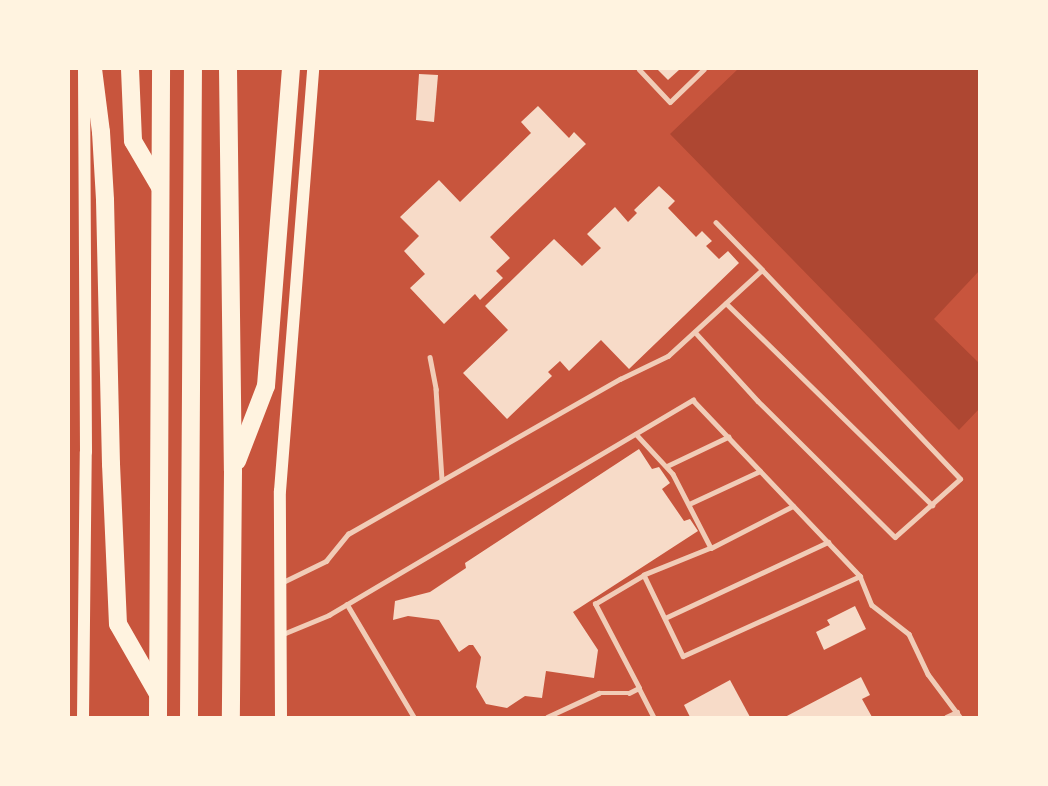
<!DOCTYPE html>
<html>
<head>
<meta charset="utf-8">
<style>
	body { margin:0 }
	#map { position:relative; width:1048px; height:786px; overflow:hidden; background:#c8553d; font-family:Ubuntu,sans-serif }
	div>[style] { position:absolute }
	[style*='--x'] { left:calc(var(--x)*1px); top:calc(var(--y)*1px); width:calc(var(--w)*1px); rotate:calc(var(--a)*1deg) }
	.green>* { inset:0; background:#ae4732 }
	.building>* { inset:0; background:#f7dbc8 }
	.service>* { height:4.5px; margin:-2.25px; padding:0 2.25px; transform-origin:2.25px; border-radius:2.25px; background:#f1ccb7 }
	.secondary>* { height:12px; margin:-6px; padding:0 6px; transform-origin:6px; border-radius:6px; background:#fff3e0 }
	.motorway>* { height:18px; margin:-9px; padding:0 9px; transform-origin:9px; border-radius:9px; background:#fff3e0 }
	span { translate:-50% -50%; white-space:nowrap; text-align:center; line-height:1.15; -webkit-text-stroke:4.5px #fff3e0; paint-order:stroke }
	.frame { position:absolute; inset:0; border:70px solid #fff3e0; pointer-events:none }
</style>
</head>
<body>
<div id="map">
	<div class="green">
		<i style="clip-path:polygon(738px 69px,979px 69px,979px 271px,934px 319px,979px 363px,979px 409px,959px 430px,670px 134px)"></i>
	</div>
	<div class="building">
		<i style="clip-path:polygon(657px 69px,680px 69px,668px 80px)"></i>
		<i style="clip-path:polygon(419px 74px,438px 75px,434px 122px,416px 120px)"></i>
		<i style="clip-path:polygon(538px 106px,569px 138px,574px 132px,586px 144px,490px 237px,510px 258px,496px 271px,503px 278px,480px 300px,475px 294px,444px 324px,410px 288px,425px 274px,404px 251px,419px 236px,400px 217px,439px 180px,460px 202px,531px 133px,521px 122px)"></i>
		<i style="clip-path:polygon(659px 186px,675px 201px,668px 208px,696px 237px,702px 231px,712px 241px,706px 246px,719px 259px,728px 251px,739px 263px,629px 369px,601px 340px,569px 371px,560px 361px,548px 372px,552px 376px,507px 419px,463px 373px,508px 330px,485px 306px,554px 239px,582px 266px,601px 248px,587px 234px,615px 207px,628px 222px,637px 213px,634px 210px)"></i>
		<i style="clip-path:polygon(639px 449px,652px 469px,659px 467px,670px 483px,662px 489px,684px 521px,690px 519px,698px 531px,573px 612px,598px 650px,594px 678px,546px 671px,542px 698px,525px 696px,507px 708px,486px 704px,476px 687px,481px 657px,473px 645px,469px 645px,459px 652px,439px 620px,408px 616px,393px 620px,395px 601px,430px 592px,466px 568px,465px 563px)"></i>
		<i style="clip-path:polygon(855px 606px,866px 629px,824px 650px,816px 632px,830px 625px,827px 620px)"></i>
		<i style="clip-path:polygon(861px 677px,870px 695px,862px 699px,872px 717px,785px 717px)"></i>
		<i style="clip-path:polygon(730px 680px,750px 717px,690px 717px,684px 705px)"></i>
	</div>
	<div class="service">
		<i style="--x:639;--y:69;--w:45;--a:46.8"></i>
		<i style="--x:670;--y:102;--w:47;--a:-44.1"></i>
		<i style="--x:726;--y:303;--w:289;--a:44.4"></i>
		<i style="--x:695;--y:332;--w:93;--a:47.6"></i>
		<i style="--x:758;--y:401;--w:193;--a:44.8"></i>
		<i style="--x:895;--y:537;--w:87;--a:-41.7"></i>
		<i style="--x:960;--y:479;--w:288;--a:-133.5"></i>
		<i style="--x:430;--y:357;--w:33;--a:79"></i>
		<i style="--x:436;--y:389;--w:91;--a:86.2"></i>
		<i style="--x:636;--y:434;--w:54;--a:47.2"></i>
		<i style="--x:673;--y:474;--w:83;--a:62.8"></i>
		<i style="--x:711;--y:548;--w:72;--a:158.1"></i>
		<i style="--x:667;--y:466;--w:68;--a:-25.4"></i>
		<i style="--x:689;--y:504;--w:78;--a:-24.9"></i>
		<i style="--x:711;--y:548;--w:92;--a:-27.1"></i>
		<i style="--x:283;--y:582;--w:48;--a:-26"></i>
		<i style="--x:326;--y:561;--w:35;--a:-51"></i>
		<i style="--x:348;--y:534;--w:313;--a:-29.7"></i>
		<i style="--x:620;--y:379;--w:53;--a:-25.6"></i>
		<i style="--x:668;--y:356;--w:127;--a:-42.5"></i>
		<i style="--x:762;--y:270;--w:66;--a:-134.4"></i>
		<i style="--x:347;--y:604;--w:131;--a:59.3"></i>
		<i style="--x:665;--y:618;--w:180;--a:-25"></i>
		<i style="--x:283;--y:634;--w:50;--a:-22.4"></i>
		<i style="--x:329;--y:615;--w:423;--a:-30.6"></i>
		<i style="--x:693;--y:400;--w:243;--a:46.5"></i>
		<i style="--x:860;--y:576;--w:31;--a:68"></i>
		<i style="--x:872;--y:605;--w:47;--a:38.1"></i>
		<i style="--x:909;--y:634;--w:44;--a:64.6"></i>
		<i style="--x:928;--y:674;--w:54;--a:53.3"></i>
		<i style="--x:639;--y:688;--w:95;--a:-117.6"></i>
		<i style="--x:595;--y:604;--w:57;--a:-30.6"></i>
		<i style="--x:644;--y:575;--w:90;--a:64.3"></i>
		<i style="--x:683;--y:656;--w:194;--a:-24.3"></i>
		<i style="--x:547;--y:717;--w:57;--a:-24.8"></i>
		<i style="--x:599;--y:693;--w:30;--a:0"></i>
		<i style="--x:629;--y:693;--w:11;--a:-27"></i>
		<i style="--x:639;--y:688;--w:33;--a:63"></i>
		<i style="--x:946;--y:717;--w:12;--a:-24"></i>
	</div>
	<div class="secondary">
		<i style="--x:83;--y:717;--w:265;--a:-89.4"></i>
		<i style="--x:86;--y:452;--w:383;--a:-90.3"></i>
		<i style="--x:281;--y:717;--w:226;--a:-90.3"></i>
		<i style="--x:280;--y:491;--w:423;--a:-85.5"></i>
	</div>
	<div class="motorway">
		<i style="--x:93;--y:69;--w:64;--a:82.8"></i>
		<i style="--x:101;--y:132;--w:68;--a:86.6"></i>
		<i style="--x:105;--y:200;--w:264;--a:88.7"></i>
		<i style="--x:111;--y:464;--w:160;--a:87.5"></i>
		<i style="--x:118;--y:624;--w:78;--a:60.2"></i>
		<i style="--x:130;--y:69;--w:72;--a:87.6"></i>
		<i style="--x:133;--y:141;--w:53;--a:59.6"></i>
		<i style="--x:228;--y:69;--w:402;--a:89.3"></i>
		<i style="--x:233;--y:471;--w:246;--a:90.5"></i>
		<i style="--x:237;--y:461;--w:80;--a:-68.9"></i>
		<i style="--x:266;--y:386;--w:318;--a:-85.5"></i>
		<i style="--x:158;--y:717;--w:648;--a:-89.73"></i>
		<i style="--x:189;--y:717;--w:648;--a:-89.65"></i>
	</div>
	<div class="frame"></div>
</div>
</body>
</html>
